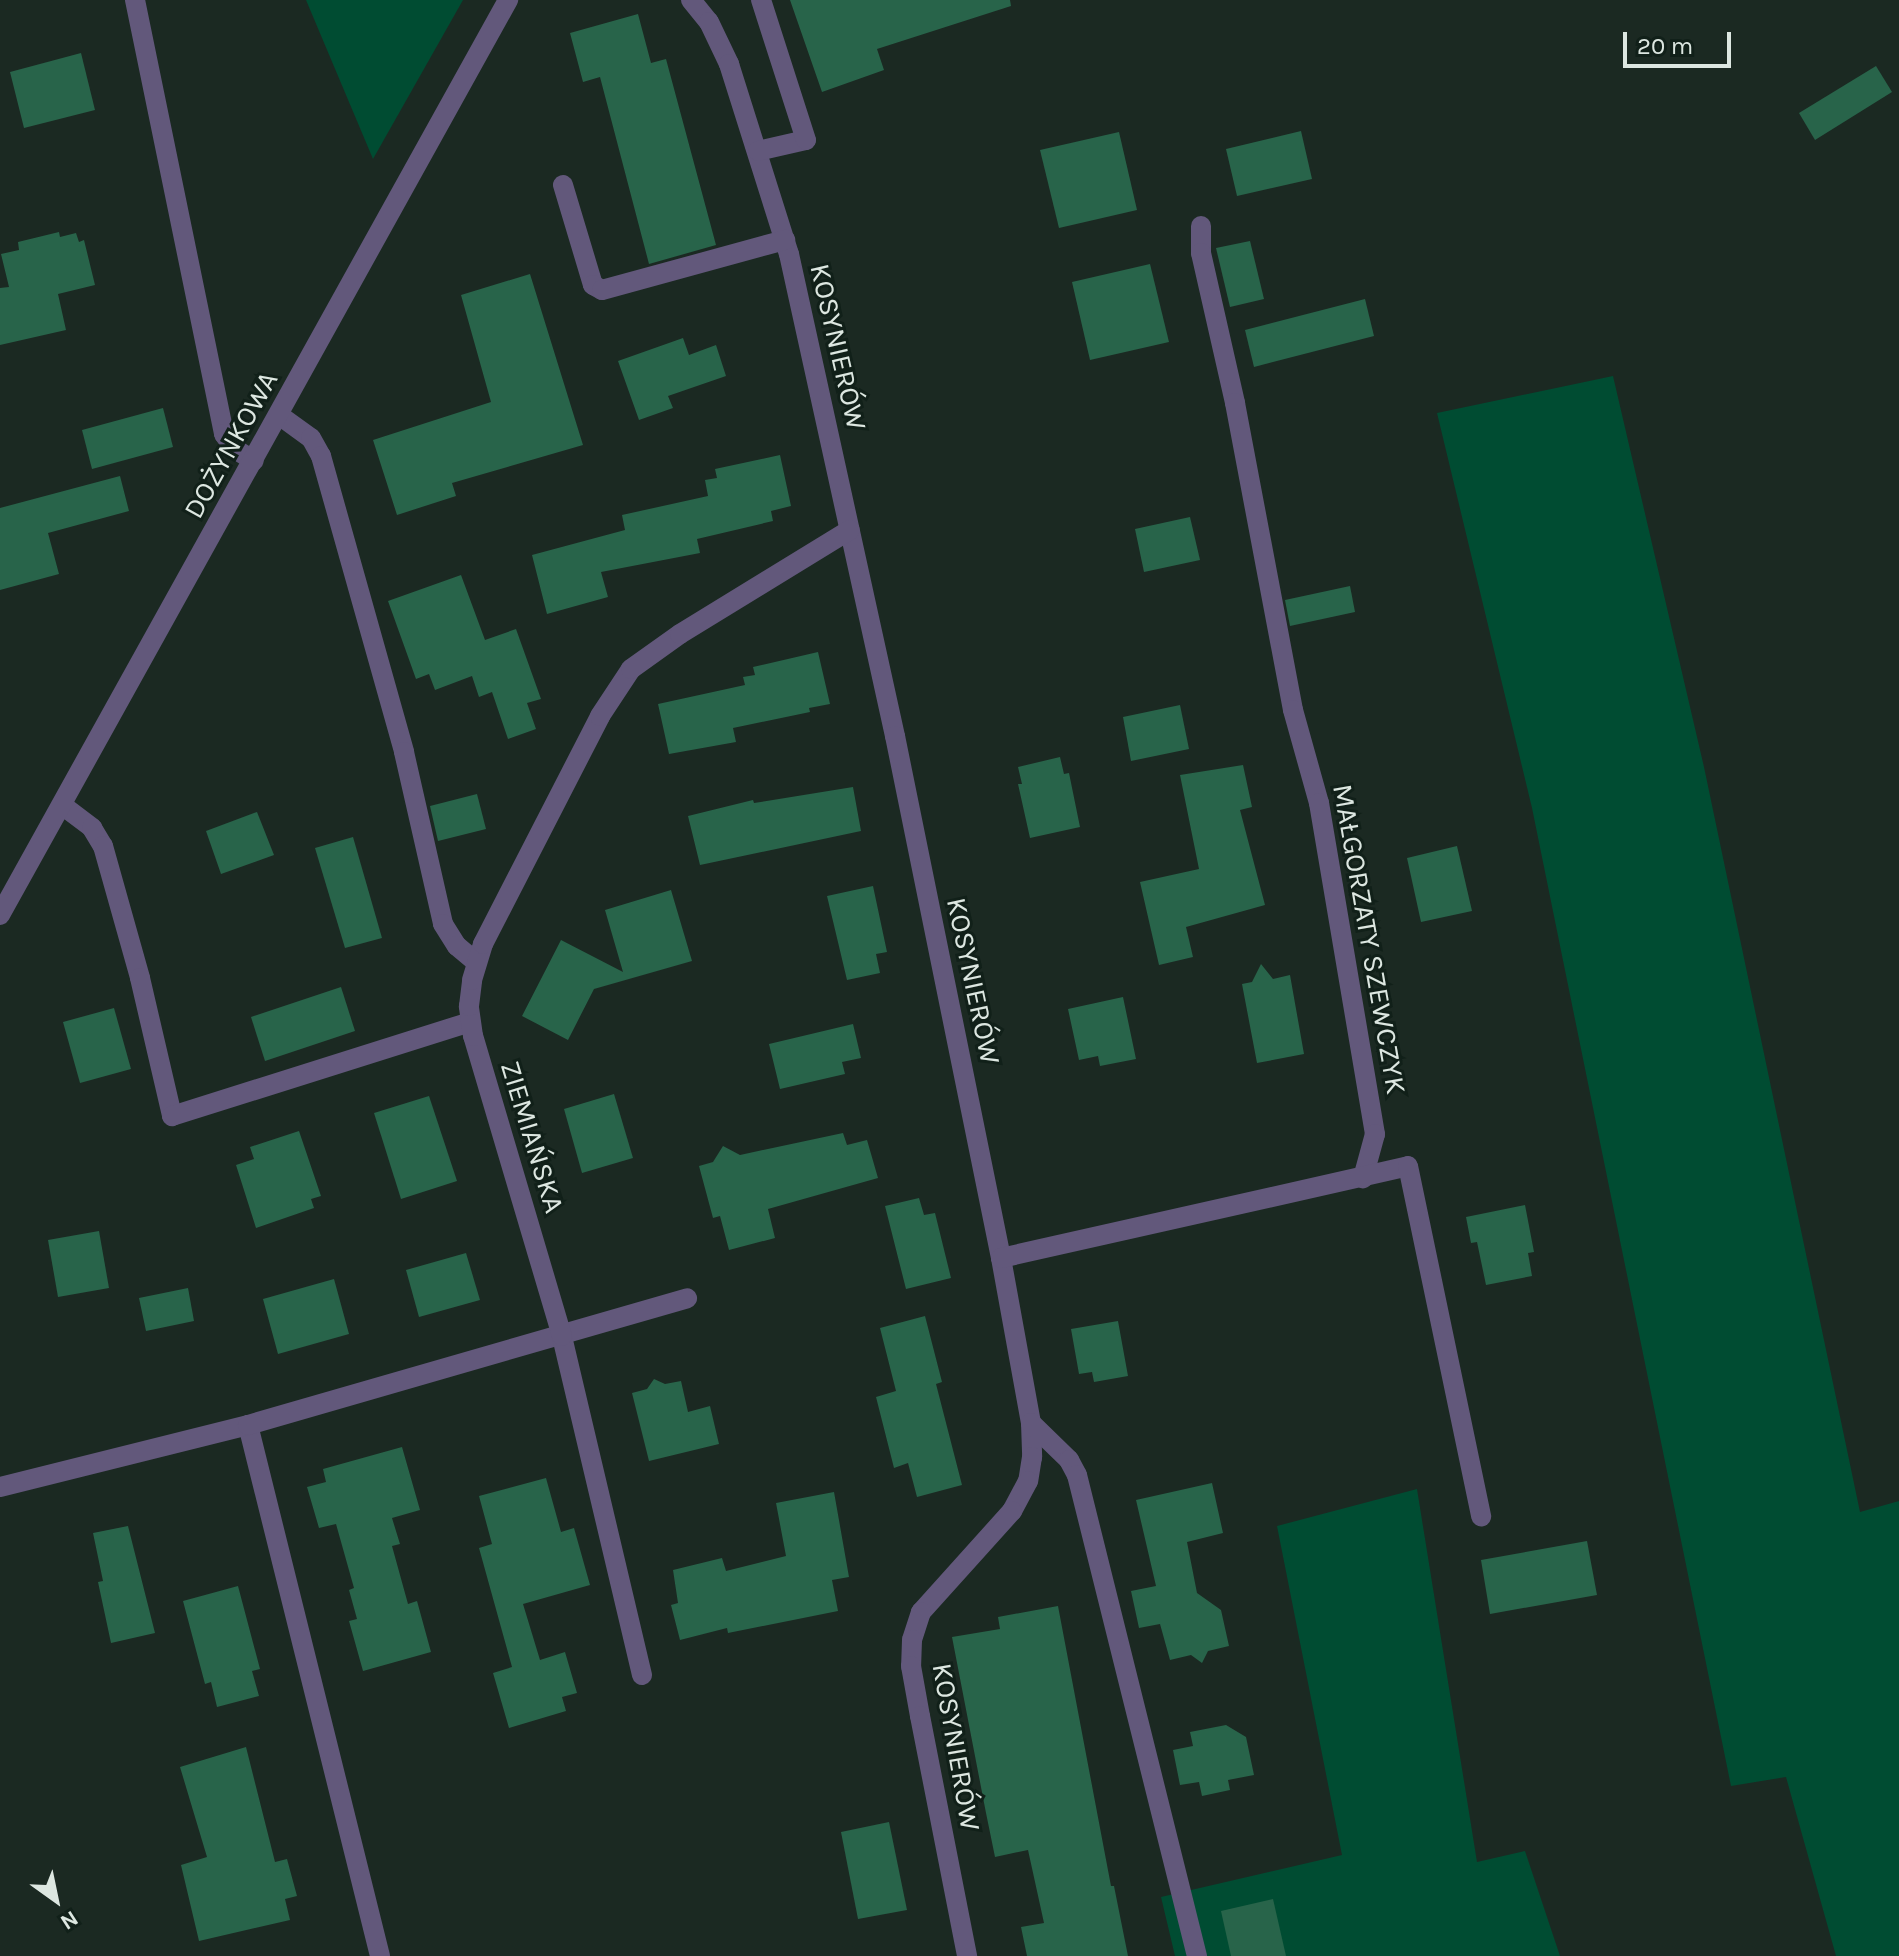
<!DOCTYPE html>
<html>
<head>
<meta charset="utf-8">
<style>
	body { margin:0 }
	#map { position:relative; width:1899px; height:1956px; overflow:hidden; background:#1b2922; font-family:Karla,sans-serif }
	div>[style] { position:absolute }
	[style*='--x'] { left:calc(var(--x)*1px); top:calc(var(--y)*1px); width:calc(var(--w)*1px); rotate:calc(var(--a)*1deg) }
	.green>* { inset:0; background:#004c32 }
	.building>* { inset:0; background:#28644a }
	.minor>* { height:20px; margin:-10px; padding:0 10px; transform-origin:10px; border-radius:10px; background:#62587b }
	span { translate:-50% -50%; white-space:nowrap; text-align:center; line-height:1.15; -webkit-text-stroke:6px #112019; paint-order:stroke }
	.street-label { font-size:28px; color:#dde7e1 }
	.north { position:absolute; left:16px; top:1860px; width:80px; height:80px; -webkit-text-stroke:6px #112019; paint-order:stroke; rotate:147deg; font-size:22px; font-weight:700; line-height:32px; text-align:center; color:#dde7e1 }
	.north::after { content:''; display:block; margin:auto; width:28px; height:36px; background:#dde7e1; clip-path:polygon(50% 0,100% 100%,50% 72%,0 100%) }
	.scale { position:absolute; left:1623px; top:32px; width:108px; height:36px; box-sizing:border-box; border:4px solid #dde7e1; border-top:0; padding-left:10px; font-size:24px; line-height:28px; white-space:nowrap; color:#dde7e1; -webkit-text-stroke:6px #112019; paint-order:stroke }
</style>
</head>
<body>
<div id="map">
	<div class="green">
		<i style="clip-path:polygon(306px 0,463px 0,373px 159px)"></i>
		<i style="clip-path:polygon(1613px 376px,1704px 767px,1860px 1512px,1899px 1501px,1899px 1956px,1836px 1956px,1786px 1777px,1731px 1786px,1532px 808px,1437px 413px)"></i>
		<i style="clip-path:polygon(1417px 1489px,1477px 1862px,1525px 1851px,1560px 1956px,1175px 1956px,1161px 1897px,1342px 1855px,1277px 1526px)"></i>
	</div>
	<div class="building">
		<i style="clip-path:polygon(790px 0,1010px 0,1011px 6px,877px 49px,884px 70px,822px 92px)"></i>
		<i style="clip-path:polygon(638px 14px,651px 63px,666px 59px,716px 245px,649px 264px,600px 77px,583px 82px,570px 33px)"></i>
		<i style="clip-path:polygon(81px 53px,95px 110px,24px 128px,10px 72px)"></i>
		<i style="clip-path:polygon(1876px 66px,1892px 92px,1815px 140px,1799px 113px)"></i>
		<i style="clip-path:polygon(1301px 131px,1312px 179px,1237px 196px,1226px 149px)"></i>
		<i style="clip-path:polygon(1119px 132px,1137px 210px,1059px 228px,1040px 150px)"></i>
		<i style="clip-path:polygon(59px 232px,60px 237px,76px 233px,79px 242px,84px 240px,95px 285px,58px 294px,66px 330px,0 345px,0 288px,9px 287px,1px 254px,19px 250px,18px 242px)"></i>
		<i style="clip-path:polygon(1250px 241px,1264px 299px,1230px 307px,1216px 248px)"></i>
		<i style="clip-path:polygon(1150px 264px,1169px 342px,1090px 360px,1072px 282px)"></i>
		<i style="clip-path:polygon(530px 274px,583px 445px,452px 483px,456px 496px,397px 515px,373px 440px,491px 402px,461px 295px)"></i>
		<i style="clip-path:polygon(1365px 299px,1374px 336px,1254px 367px,1245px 330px)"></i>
		<i style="clip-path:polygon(683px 338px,689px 355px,716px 345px,726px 376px,668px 396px,673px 408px,639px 420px,618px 361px)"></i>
		<i style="clip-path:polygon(163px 408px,173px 447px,92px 469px,82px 430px)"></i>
		<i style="clip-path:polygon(780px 455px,791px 506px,771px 511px,773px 521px,697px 539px,700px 553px,601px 572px,608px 597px,547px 614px,532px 555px,625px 530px,622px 515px,708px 496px,705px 480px,717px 478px,715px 469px)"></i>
		<i style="clip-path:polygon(120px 476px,129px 511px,48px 533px,59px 574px,0 590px,0 508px)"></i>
		<i style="clip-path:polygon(1190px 517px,1200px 560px,1144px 572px,1135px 529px)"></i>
		<i style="clip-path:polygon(461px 575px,485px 640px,516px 629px,541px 699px,527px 703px,536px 729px,508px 739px,492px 692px,479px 697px,472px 676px,435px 690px,429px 674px,416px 679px,388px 601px)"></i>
		<i style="clip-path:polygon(1350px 586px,1355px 612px,1290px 626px,1285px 600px)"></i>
		<i style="clip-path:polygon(818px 652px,830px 704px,809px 708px,810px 712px,733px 728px,736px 742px,669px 754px,658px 704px,745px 685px,743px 677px,755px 675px,753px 667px)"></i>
		<i style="clip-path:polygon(1180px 705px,1189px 749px,1131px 761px,1123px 717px)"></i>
		<i style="clip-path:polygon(1060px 757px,1064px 774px,1069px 773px,1080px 827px,1030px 838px,1018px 784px,1022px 784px,1018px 767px)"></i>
		<i style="clip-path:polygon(1243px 765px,1252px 807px,1240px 810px,1265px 905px,1186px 927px,1193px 957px,1159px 965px,1140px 882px,1199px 869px,1180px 775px)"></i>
		<i style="clip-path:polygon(853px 787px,861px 831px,700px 865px,688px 816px,753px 800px,754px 803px)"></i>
		<i style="clip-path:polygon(477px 794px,486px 829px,438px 841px,430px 806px)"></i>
		<i style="clip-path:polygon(257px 812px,274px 855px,221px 874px,206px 831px)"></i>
		<i style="clip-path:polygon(353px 837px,382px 938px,345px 948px,315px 848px)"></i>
		<i style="clip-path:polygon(1457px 846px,1472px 911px,1421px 922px,1407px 858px)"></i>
		<i style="clip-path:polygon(873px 886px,887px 952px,876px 954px,880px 973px,847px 980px,827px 896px)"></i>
		<i style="clip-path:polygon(671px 890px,692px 961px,594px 989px,568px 1040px,522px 1016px,561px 940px,623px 972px,605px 910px)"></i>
		<i style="clip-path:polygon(1261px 964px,1273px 979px,1290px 975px,1304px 1054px,1257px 1063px,1242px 984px,1252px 982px)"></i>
		<i style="clip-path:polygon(341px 987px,355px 1031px,265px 1061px,251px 1017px)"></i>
		<i style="clip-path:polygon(1123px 997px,1136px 1059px,1100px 1066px,1098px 1056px,1079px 1060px,1068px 1009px)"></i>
		<i style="clip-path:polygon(114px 1008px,131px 1069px,80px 1083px,63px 1022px)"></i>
		<i style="clip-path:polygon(853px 1024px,861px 1058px,842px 1062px,845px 1074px,780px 1089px,769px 1044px)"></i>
		<i style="clip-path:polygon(614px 1094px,633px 1158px,582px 1173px,564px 1109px)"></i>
		<i style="clip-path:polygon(429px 1096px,457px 1181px,401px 1199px,374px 1113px)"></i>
		<i style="clip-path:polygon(299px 1131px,321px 1196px,311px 1199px,314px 1208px,256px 1228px,236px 1165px,254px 1159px,250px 1147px)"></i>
		<i style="clip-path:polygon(843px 1133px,847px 1145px,867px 1140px,878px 1178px,768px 1209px,775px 1238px,729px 1250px,720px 1216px,713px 1218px,699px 1166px,713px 1162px,723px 1146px,740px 1155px)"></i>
		<i style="clip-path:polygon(919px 1198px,924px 1215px,935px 1213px,951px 1278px,906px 1289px,885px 1206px)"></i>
		<i style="clip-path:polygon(1525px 1205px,1534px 1252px,1528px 1253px,1532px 1276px,1486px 1285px,1477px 1242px,1471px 1243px,1466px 1217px)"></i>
		<i style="clip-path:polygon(99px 1231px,109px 1288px,58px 1297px,48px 1240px)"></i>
		<i style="clip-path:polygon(466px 1253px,480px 1300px,419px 1317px,406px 1270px)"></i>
		<i style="clip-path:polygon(334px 1279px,349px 1334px,278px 1354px,263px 1299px)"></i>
		<i style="clip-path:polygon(188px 1288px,194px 1321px,146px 1331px,139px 1298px)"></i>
		<i style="clip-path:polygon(925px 1316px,942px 1382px,936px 1384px,962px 1485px,917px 1497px,908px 1463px,894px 1468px,876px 1397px,896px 1391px,880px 1328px)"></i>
		<i style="clip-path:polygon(1118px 1321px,1128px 1376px,1094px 1382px,1092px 1372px,1079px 1374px,1071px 1329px)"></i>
		<i style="clip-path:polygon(654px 1379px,665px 1384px,681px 1381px,688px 1412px,710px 1406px,719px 1444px,649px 1461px,632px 1393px,647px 1389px)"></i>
		<i style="clip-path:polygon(402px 1447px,420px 1510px,392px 1518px,400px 1544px,392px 1546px,408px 1604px,417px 1601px,431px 1652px,363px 1671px,349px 1621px,357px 1619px,349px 1590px,354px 1588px,336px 1524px,319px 1528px,307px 1487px,326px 1482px,323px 1469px)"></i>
		<i style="clip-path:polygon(546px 1478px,561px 1532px,574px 1528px,590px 1585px,523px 1604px,540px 1660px,565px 1652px,577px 1693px,562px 1697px,566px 1711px,509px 1728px,493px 1673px,512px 1667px,479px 1548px,492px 1544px,479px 1496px)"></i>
		<i style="clip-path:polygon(1212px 1483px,1223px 1533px,1187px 1542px,1197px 1593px,1221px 1610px,1229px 1646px,1208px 1651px,1202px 1663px,1191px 1655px,1170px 1660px,1160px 1624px,1139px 1628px,1131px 1591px,1156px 1586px,1136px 1500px)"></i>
		<i style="clip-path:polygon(834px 1492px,849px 1577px,832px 1580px,838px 1611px,728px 1633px,727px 1628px,680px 1640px,671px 1605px,678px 1603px,673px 1570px,722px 1558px,726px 1571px,786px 1556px,776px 1503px)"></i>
		<i style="clip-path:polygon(128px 1526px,155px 1633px,111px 1643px,98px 1582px,103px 1581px,93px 1533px)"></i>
		<i style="clip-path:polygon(1587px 1541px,1597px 1595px,1490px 1614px,1481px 1560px)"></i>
		<i style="clip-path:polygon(238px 1586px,260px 1669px,252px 1671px,259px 1696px,217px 1707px,211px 1682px,205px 1684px,183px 1601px)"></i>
		<i style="clip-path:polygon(1058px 1606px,1111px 1886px,1114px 1886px,1128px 1956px,1027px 1956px,1021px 1927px,1044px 1923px,1028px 1850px,995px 1857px,986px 1813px,952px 1637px,1000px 1629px,998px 1617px)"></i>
		<i style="clip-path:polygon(1226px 1725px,1246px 1737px,1254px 1775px,1228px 1780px,1230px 1790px,1202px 1796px,1199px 1782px,1180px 1785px,1173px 1750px,1193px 1746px,1190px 1732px)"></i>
		<i style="clip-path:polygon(246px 1747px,275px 1862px,287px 1859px,297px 1896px,285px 1899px,290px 1920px,199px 1941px,181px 1865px,207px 1857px,180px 1767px)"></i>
		<i style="clip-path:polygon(889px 1822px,907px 1910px,858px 1919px,841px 1832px)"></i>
		<i style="clip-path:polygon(1273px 1899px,1286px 1956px,1231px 1956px,1221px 1911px)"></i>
	</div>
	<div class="minor">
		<i style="--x:135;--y:0;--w:443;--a:78.4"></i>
		<i style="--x:224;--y:434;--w:19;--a:54"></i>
		<i style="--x:235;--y:449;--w:22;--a:32"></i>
		<i style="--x:691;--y:0;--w:28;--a:51"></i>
		<i style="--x:709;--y:22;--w:47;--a:64.5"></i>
		<i style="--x:729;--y:64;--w:199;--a:72.5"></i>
		<i style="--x:789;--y:254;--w:494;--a:77.6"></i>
		<i style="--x:895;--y:736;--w:533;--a:78.52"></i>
		<i style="--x:1001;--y:1258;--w:168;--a:79.7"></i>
		<i style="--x:1031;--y:1423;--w:34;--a:88"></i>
		<i style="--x:1032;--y:1457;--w:24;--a:99"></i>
		<i style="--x:1028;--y:1481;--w:34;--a:118"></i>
		<i style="--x:1012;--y:1511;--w:136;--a:132"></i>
		<i style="--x:921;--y:1612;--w:29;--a:108"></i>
		<i style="--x:912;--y:1640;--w:26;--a:92"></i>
		<i style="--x:911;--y:1666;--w:51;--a:79.8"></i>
		<i style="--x:920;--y:1716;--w:245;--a:78.9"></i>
		<i style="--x:758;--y:151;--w:49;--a:-12.9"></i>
		<i style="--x:806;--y:140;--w:147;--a:-107.8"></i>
		<i style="--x:563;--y:185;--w:104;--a:73.3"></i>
		<i style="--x:593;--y:285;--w:10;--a:29"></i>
		<i style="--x:602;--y:290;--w:190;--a:-15.3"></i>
		<i style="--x:1201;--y:226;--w:27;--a:90"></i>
		<i style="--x:1201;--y:253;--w:154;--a:77.2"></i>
		<i style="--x:1235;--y:403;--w:312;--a:79.3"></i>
		<i style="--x:1293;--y:710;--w:97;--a:74.4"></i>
		<i style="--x:1319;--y:803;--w:336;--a:80.4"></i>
		<i style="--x:1375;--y:1134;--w:46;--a:105.3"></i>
		<i style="--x:279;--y:415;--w:39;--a:36"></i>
		<i style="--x:311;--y:438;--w:21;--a:61"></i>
		<i style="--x:321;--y:456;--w:307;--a:74.3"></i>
		<i style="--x:404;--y:752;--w:176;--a:77.2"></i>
		<i style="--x:443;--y:924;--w:26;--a:58"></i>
		<i style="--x:457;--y:946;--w:25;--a:40"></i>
		<i style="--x:62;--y:805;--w:38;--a:37"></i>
		<i style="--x:92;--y:828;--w:21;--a:59"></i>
		<i style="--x:103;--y:846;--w:137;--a:74.3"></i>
		<i style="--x:140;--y:978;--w:142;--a:76.9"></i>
		<i style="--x:172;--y:1116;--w:312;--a:-17.5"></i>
		<i style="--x:0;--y:915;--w:1047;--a:-60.96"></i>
		<i style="--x:1001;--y:1258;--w:417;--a:-12.7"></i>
		<i style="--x:1408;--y:1166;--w:358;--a:78.2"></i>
		<i style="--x:1031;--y:1423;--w:53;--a:44.2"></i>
		<i style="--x:1069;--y:1460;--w:17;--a:62"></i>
		<i style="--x:1077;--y:1475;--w:496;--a:76"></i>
		<i style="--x:248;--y:1425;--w:547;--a:76.04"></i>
		<i style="--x:0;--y:1487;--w:256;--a:-14"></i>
		<i style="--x:248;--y:1425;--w:457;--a:-16.1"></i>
		<i style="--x:642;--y:1675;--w:348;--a:-103.3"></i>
		<i style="--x:562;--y:1336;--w:313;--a:-106.5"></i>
		<i style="--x:473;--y:1036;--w:30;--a:-98"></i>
		<i style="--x:469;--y:1006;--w:26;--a:-83"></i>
		<i style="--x:472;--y:980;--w:38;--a:-73"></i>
		<i style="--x:483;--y:944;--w:256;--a:-62.8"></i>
		<i style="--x:600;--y:716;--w:56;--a:-56.6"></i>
		<i style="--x:631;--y:669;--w:60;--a:-35.5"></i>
		<i style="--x:680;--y:634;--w:199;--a:-31.5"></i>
	</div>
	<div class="street-label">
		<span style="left:838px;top:347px;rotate:77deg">KOSYNIERÓW</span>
		<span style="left:231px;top:445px;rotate:-61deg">DOŻYNKOWA</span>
		<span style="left:1369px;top:939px;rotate:80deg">MAŁGORZATY SZEWCZYK</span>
		<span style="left:973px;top:981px;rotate:78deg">KOSYNIERÓW</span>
		<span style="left:532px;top:1137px;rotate:73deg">ZIEMIAŃSKA</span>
		<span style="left:956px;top:1747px;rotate:80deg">KOSYNIERÓW</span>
	</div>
	<div class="north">N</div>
	<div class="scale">20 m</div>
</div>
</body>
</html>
